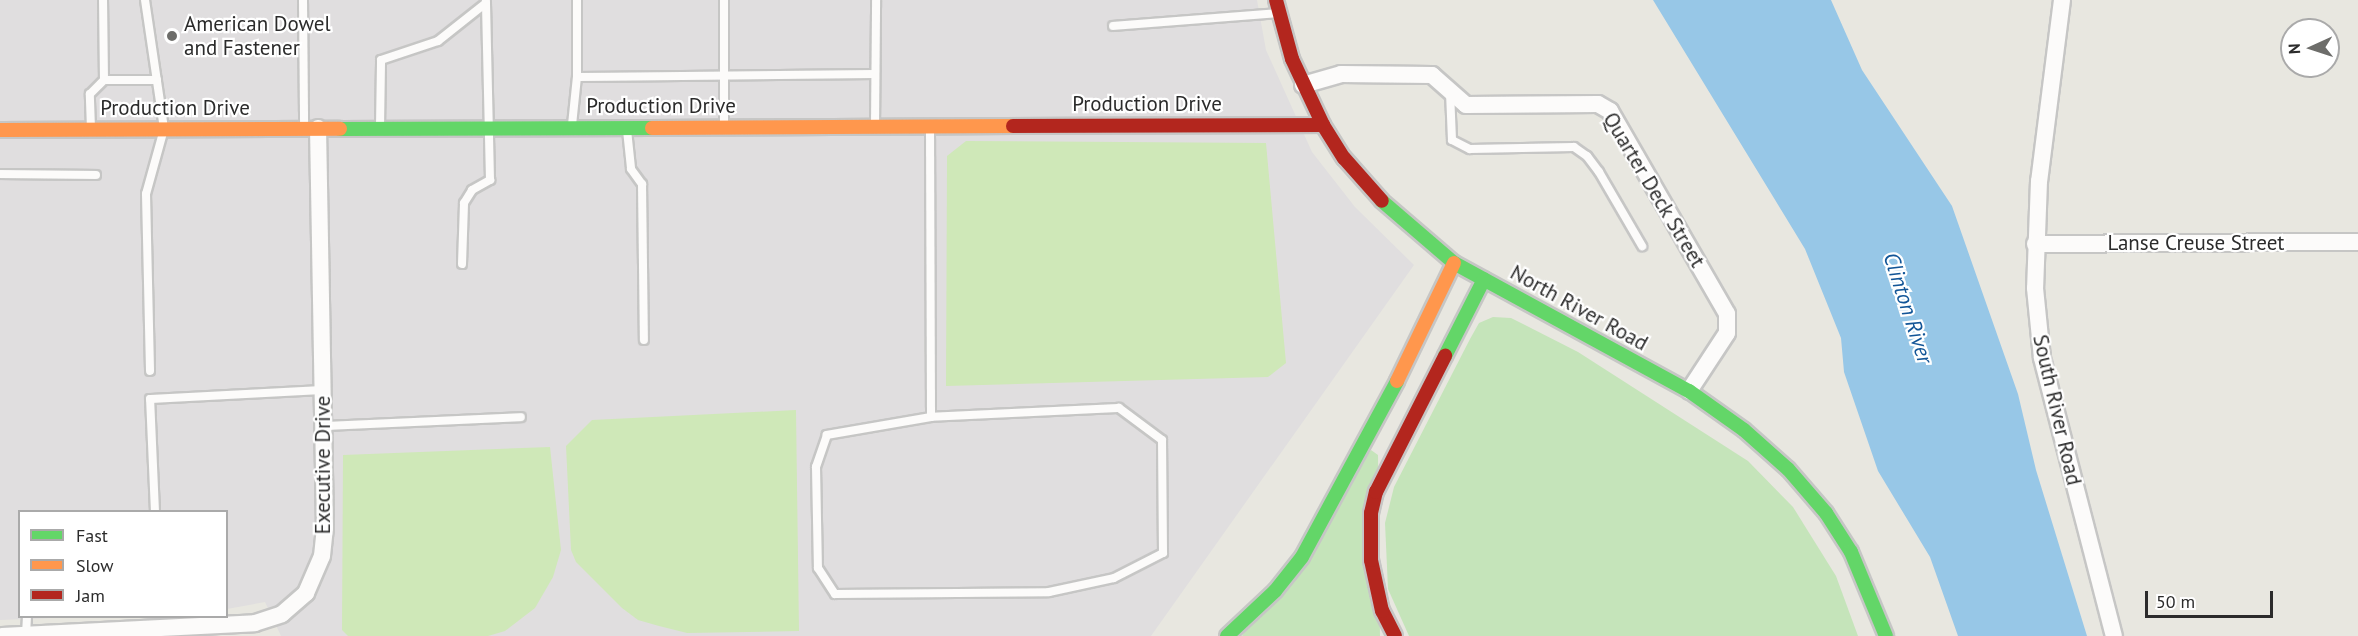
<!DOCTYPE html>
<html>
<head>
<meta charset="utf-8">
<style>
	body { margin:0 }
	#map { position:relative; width:2358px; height:636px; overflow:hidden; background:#e8e7e0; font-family:"PT Sans",sans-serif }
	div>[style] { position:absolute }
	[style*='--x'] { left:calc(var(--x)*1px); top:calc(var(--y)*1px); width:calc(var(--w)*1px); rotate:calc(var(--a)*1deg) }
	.industrial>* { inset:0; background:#e0dedf }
	.green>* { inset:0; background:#c5e4ba }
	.pitch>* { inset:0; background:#cfe8b8 }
	.water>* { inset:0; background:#97c7e7 }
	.roads { filter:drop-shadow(2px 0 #c6c6c5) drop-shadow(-2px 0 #c6c6c5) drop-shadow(0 2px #c6c6c5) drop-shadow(0 -2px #c6c6c5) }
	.lane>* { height:8px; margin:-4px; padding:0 4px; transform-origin:4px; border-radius:4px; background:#fcfbfa }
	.street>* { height:16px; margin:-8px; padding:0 8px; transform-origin:8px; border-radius:8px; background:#fcfbfa }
	.fast>* { height:14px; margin:-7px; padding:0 7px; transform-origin:7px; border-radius:7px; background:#63d668 }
	.slow>* { height:14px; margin:-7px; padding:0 7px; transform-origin:7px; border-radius:7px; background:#ff974d }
	.jam>* { height:14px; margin:-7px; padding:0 7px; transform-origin:7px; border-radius:7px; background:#b3261e }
	.dots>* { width:16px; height:16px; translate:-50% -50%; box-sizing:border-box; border:3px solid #fff; border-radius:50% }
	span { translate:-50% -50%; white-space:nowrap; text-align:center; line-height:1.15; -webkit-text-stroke:4.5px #fff; paint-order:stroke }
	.poi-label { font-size:21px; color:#2b2b2b }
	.left { translate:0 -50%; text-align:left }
	.street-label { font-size:21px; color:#2b2b2b }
	.water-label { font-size:22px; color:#125597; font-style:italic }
	.legend { position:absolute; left:18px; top:510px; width:210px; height:108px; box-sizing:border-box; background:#fff; border:2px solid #aaa; margin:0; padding:8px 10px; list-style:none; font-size:18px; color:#2b2b2b }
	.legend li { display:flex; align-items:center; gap:12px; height:30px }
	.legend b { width:30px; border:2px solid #aaa }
	.north { position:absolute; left:2280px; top:18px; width:60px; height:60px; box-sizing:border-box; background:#fff; border:2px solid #aaa; border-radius:50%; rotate:267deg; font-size:16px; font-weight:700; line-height:24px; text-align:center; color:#2b2b2b }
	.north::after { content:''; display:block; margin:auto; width:21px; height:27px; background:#6d6d6a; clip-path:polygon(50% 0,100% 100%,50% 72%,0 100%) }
	.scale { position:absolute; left:2145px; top:591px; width:128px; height:27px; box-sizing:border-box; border:3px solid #2b2b2b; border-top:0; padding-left:8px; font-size:18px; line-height:21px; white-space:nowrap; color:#2b2b2b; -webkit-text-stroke:4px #fff; paint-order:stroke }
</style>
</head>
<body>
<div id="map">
	<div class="industrial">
		<i style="clip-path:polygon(0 0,1257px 0,1266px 50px,1312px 152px,1355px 207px,1414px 265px,1151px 636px,281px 636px,265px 602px,227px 609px,226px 512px,20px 512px,20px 616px,78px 617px,0 620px)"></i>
	</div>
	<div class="green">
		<i style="clip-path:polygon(1493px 317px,1511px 318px,1578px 352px,1748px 461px,1793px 507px,1836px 576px,1858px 636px,1409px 636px,1388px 589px,1385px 523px,1394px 487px,1470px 339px,1479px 323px)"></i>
		<i style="clip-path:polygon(1371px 450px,1378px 455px,1380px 636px,1242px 636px)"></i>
	</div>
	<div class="pitch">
		<i style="clip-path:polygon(966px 141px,1266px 143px,1286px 363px,1268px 377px,946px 386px,947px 156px)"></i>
		<i style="clip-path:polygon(796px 410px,799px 631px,687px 633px,659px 626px,638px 620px,622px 608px,576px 562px,571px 550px,566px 446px,592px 420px)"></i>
		<i style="clip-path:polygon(550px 447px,561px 550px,553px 577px,535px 608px,505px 631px,488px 636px,348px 636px,342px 630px,343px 455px)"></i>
	</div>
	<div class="water">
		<i style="clip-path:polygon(1653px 0,1831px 0,1862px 70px,1952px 206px,2018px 394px,2036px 470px,2087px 636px,1958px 636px,1930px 557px,1878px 471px,1844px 372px,1841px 338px,1805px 249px)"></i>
	</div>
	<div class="roads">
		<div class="lane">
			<i style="--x:145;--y:0;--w:130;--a:81.6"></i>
			<i style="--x:164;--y:129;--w:67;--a:105.5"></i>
			<i style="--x:146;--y:194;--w:177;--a:88.7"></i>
			<i style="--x:303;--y:0;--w:127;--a:89.5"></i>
			<i style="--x:724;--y:0;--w:126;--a:90"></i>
			<i style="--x:1113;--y:26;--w:166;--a:-4.5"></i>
			<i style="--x:577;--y:77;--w:298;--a:-0.6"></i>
			<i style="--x:104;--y:80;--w:53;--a:0"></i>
			<i style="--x:1450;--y:92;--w:48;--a:87.6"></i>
			<i style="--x:1452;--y:140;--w:20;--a:27"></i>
			<i style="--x:1470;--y:149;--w:104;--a:-1.1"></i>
			<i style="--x:1574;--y:147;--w:16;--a:35"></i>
			<i style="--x:1587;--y:156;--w:20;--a:53"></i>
			<i style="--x:1599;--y:172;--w:86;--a:59.8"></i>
			<i style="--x:572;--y:125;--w:48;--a:-84.1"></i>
			<i style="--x:577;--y:77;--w:77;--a:-90"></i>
			<i style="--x:875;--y:126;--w:126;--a:-89.5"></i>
			<i style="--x:380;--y:127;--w:67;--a:-89.1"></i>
			<i style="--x:381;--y:60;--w:60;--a:-18.4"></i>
			<i style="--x:438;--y:41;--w:61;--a:-38.4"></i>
			<i style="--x:91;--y:129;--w:35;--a:-92"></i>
			<i style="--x:90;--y:94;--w:20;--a:-45"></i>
			<i style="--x:104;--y:80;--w:80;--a:-90.7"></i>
			<i style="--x:930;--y:129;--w:288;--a:89.8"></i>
			<i style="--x:931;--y:417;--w:106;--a:170.2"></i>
			<i style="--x:827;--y:435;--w:34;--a:109"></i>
			<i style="--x:816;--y:467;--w:101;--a:88.9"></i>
			<i style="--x:818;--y:568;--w:31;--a:57"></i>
			<i style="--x:835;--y:594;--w:214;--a:-0.5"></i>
			<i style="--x:1049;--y:592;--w:66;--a:-12.2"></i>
			<i style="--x:1114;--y:578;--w:55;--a:-27"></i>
			<i style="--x:1163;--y:553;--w:113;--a:-90.5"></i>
			<i style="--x:1162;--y:440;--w:54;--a:-143.3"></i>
			<i style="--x:1119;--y:408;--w:188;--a:177.3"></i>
			<i style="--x:627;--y:130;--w:39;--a:84"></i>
			<i style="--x:631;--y:169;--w:19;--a:54"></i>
			<i style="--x:642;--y:184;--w:156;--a:89.3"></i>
			<i style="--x:0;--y:174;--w:96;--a:0.6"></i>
			<i style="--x:462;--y:264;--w:61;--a:-88.1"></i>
			<i style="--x:464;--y:203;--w:15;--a:-58"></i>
			<i style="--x:472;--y:190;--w:21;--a:-29"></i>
			<i style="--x:490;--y:180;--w:180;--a:-91.3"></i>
			<i style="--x:324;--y:426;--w:197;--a:-2.6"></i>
			<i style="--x:155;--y:512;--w:113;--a:-92.5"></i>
			<i style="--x:150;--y:399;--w:173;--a:-3"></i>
			<i style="--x:26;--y:635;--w:19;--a:-87"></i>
		</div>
		<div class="street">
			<i style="--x:2062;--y:0;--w:182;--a:97.2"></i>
			<i style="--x:2039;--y:181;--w:107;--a:92.1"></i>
			<i style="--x:2035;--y:288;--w:70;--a:84.3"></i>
			<i style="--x:2042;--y:358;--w:287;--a:75.5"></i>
			<i style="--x:1303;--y:85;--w:40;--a:-16"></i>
			<i style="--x:1341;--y:74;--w:91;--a:0.6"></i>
			<i style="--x:1432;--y:75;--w:45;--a:41.4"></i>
			<i style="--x:1466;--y:105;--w:132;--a:-0.4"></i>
			<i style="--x:1598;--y:104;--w:14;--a:30"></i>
			<i style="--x:1610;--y:111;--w:234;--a:60"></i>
			<i style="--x:1727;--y:314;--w:19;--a:90"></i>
			<i style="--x:1727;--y:333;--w:69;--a:123.2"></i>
			<i style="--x:2035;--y:244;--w:323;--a:-0.4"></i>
			<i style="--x:2;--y:636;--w:253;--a:-2.9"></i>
			<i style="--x:255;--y:623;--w:28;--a:-18"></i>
			<i style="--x:282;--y:614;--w:32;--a:-41"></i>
			<i style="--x:306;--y:593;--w:40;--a:-66.6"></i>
			<i style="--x:322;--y:556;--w:28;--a:-84"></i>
			<i style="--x:325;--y:528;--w:400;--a:-91"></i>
		</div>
		<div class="fast">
			<i style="--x:340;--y:129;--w:312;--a:-0.2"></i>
			<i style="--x:1382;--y:201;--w:95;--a:40.7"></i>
			<i style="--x:1454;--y:263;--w:268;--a:28.6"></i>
			<i style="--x:1689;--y:391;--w:67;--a:35.3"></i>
			<i style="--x:1744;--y:430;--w:59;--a:41.6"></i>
			<i style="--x:1788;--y:469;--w:58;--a:49.2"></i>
			<i style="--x:1826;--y:513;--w:46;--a:57.3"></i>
			<i style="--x:1851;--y:552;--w:91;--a:67.4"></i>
			<i style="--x:1445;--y:356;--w:86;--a:-63.1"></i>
			<i style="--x:1227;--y:636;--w:66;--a:-43.2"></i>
			<i style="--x:1275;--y:591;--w:43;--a:-51.5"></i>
			<i style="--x:1302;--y:557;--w:200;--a:-61.6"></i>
		</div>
		<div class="slow">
			<i style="--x:652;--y:128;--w:361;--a:-0.3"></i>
			<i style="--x:0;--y:130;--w:340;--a:-0.2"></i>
			<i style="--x:1397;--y:381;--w:131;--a:-64.2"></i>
		</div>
		<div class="jam">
			<i style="--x:1276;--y:0;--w:61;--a:74.8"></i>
			<i style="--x:1292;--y:59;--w:73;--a:64.8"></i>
			<i style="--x:1323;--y:125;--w:39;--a:58"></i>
			<i style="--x:1344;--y:158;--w:57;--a:48.5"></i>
			<i style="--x:1013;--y:126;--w:310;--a:-0.2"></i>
			<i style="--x:1395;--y:636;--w:28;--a:-117"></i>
			<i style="--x:1382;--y:611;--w:52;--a:-102.2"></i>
			<i style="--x:1371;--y:560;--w:47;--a:-90"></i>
			<i style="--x:1371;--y:513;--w:22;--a:-77"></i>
			<i style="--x:1376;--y:492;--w:153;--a:-63.1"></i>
		</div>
	</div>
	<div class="dots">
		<i style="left:172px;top:36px;background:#6d6d6a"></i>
	</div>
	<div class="poi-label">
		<span class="left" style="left:184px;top:36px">American Dowel<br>and Fastener</span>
	</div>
	<div class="street-label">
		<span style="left:1147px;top:104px">Production Drive</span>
		<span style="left:661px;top:106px">Production Drive</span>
		<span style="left:175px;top:108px">Production Drive</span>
		<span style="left:1654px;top:190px;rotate:59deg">Quarter Deck Street</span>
		<span style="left:2196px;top:243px">Lanse Creuse Street</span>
		<span style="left:1579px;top:308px;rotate:29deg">North River Road</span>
		<span style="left:2057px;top:410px;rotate:77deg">South River Road</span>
		<span style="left:323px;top:465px;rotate:-90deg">Executive Drive</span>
	</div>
	<div class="water-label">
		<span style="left:1908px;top:308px;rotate:72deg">Clinton River</span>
	</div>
	<ul class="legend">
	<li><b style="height:8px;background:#63d668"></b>Fast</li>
	<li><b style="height:8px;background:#ff974d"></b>Slow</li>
	<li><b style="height:8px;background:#b3261e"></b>Jam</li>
	</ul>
	<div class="north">N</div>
	<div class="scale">50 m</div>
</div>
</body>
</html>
